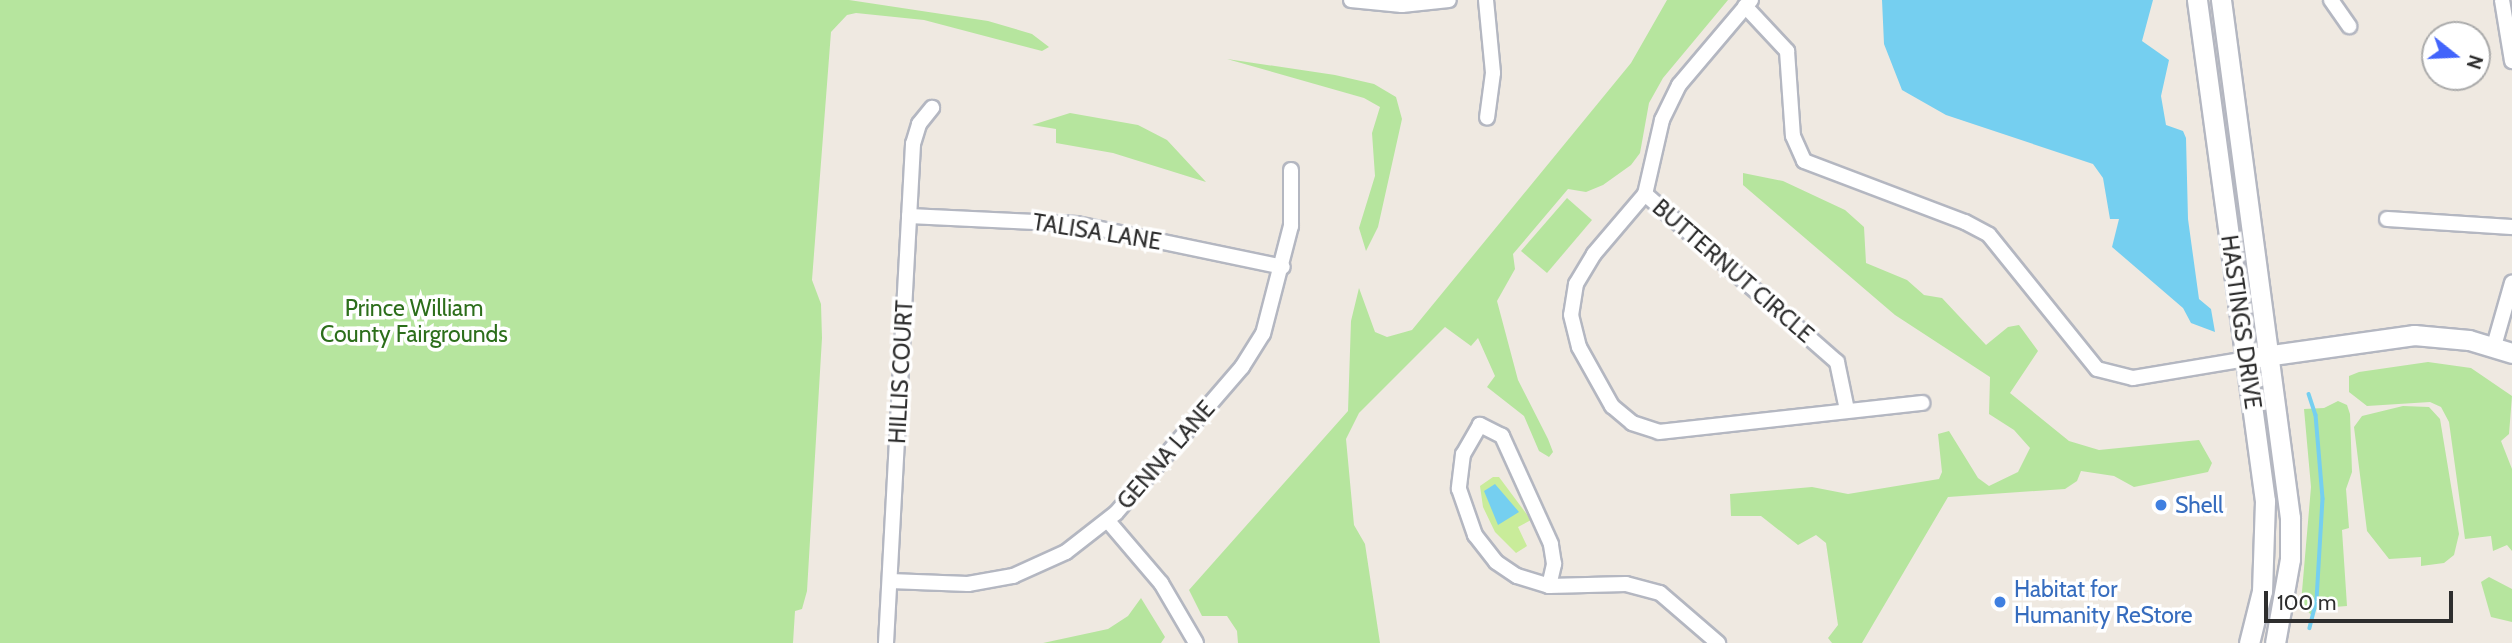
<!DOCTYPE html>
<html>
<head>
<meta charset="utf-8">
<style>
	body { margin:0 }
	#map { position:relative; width:2512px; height:643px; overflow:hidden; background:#efe9e1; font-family:Cabin,sans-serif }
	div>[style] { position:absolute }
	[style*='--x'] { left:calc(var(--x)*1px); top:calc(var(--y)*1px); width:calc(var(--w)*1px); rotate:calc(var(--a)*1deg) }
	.green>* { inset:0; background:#b6e59e }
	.pitch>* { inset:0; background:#c9ec9a }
	.water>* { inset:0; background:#75cff0 }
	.stream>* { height:3.5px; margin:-1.75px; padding:0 1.75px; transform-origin:1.75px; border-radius:1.75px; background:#75cff0 }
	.roads { filter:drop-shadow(2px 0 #b4b7c1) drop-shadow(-2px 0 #b4b7c1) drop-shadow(0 2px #b4b7c1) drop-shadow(0 -2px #b4b7c1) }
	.street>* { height:14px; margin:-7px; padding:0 7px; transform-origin:7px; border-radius:7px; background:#fff }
	.secondary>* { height:19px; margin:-9.5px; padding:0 9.5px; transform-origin:9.5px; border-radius:9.5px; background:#fff }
	.dots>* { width:19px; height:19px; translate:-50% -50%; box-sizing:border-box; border:4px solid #fff; border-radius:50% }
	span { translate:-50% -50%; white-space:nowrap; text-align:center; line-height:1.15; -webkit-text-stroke:7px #fff; paint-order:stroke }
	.street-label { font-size:23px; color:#2e2e2e }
	.park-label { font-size:23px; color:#2c6e1b }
	.shop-label { font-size:23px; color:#366cbe }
	.left { translate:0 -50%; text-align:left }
	.north { position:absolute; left:2421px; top:21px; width:70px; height:70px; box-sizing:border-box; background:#fff; border:2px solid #ababab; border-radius:50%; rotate:108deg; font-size:19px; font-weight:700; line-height:28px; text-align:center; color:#2e2e2e }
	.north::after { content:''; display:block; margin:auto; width:24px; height:32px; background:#4264fb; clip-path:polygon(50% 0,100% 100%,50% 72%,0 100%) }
	.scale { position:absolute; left:2264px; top:591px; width:189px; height:32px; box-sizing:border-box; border:4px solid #2e2e2e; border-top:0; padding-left:9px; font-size:21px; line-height:24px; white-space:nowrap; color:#2e2e2e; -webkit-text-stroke:5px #fff; paint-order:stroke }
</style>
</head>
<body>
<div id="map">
	<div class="green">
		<i style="clip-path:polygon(0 0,849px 0,988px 21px,1032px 34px,1049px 47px,1042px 51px,924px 20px,856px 13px,847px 15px,831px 32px,812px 280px,821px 304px,822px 338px,807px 591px,802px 609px,795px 611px,793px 643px,0 643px)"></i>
		<i style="clip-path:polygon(1667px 0,1728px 0,1663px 78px,1649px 103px,1640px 153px,1631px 165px,1603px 185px,1586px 192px,1568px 189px,1513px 254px,1515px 269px,1497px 301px,1518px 380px,1548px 439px,1553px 452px,1549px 457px,1539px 451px,1524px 416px,1487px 387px,1495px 376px,1478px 338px,1471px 346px,1445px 327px,1359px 413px,1346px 439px,1354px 525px,1365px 544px,1380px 643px,1238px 643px,1237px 631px,1227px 616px,1202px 616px,1189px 590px,1348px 411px,1351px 321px,1359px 288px,1375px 332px,1387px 337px,1412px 330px,1631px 63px)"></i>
		<i style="clip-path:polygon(1227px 59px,1335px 75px,1374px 84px,1396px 97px,1402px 119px,1378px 227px,1366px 251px,1359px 228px,1375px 176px,1372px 133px,1380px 107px,1364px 98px)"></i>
		<i style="clip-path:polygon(1070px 113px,1138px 125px,1167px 140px,1206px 182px,1113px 153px,1056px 143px,1056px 129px,1032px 125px)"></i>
		<i style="clip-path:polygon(1743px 173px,1783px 181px,1845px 210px,1864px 227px,1866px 263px,1907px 280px,1924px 295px,1942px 298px,1986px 345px,2008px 327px,2019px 325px,2038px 351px,2010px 393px,2069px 441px,2099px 450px,2199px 440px,2212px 463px,2208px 472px,2134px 487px,2114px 476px,2081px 471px,2077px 481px,2065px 489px,1948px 497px,1862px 643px,1832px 643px,1828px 638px,1838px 625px,1826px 543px,1816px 535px,1798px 545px,1761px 516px,1731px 516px,1730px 494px,1812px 487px,1848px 494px,1939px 479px,1942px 472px,1938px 434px,1949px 431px,1978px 478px,1989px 486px,2018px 472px,2030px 448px,2014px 430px,1989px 414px,1990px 377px,1895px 315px,1743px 185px)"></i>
		<i style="clip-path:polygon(1567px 198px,1592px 220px,1547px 273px,1521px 251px)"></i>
		<i style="clip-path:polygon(2428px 362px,2471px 368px,2512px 396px,2509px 434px,2501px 441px,2512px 469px,2512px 551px,2507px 545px,2493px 551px,2491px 536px,2465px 539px,2449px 422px,2441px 407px,2430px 402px,2367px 406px,2349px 392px,2349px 376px,2359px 372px)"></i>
		<i style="clip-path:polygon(2338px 401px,2347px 405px,2350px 414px,2352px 472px,2346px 489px,2349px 528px,2342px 530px,2347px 606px,2334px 607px,2323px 600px,2312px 616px,2301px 603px,2311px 487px,2304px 409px,2324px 408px)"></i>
		<i style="clip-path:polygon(2403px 406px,2429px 407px,2440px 419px,2459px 534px,2454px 555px,2444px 563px,2421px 566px,2421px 557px,2389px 559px,2367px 531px,2354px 427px,2362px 416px)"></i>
		<i style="clip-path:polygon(2489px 577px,2512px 589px,2512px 622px,2491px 617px,2481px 582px)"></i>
		<i style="clip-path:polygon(1141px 598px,1165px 637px,1161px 643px,1043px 643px,1108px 629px,1128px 616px)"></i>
	</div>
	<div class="pitch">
		<i style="clip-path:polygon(1493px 477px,1499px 477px,1531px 520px,1518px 527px,1527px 546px,1516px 553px,1495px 532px,1483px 507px,1480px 486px)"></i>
	</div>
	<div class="water">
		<i style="clip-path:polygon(1882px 0,2153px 0,2142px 41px,2169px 60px,2161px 96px,2166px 125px,2183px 131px,2186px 138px,2188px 219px,2199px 299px,2211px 309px,2215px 332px,2191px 323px,2183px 308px,2112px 247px,2119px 219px,2110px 219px,2103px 178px,2093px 164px,1946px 115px,1902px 90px,1884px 44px)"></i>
		<i style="clip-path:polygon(1495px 484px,1519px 512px,1498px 525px,1484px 491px)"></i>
	</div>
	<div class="stream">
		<i style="--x:2309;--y:394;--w:22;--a:72"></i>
		<i style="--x:2316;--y:415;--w:84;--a:85.2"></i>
		<i style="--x:2323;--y:499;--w:101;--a:93.4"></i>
		<i style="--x:2317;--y:600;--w:29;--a:104"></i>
	</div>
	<div class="roads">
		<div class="street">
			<i style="--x:1351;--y:0;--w:51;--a:5.6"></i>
			<i style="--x:1402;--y:5;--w:47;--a:-6.1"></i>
			<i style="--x:1486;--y:0;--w:73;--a:84.5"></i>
			<i style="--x:1493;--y:73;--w:45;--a:97.6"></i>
			<i style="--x:1751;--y:0;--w:111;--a:130.3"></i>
			<i style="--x:1679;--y:85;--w:39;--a:116"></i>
			<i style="--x:1662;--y:120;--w:76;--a:102.9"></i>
			<i style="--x:1645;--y:194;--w:79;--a:130.4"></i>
			<i style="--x:1594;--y:254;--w:35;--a:121"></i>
			<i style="--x:1576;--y:284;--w:31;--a:99"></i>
			<i style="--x:1571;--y:315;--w:33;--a:76"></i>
			<i style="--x:1579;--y:347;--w:68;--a:60.8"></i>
			<i style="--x:1612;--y:406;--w:26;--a:40"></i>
			<i style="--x:1632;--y:423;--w:28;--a:18"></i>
			<i style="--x:1659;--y:432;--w:265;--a:-6.3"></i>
			<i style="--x:2331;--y:0;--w:32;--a:55"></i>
			<i style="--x:2502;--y:0;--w:62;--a:80.7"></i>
			<i style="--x:1745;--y:6;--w:62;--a:47"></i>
			<i style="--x:1787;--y:51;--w:85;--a:86"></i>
			<i style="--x:1793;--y:136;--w:27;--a:66"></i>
			<i style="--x:1804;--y:161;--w:172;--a:20.8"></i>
			<i style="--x:1965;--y:222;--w:27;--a:28"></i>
			<i style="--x:1989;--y:235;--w:172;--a:51.1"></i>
			<i style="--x:2097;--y:369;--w:37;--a:14"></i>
			<i style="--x:2133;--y:378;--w:115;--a:-9.5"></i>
			<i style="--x:1645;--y:194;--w:255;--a:41.2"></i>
			<i style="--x:1837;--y:362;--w:49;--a:78.2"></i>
			<i style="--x:909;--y:216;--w:168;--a:2.7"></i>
			<i style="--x:1077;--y:224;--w:210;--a:11.8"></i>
			<i style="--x:2387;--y:219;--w:125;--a:3.7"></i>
			<i style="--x:2494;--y:346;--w:66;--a:-74.1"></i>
			<i style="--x:1108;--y:521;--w:82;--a:49.5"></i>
			<i style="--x:1161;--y:583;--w:69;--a:59.7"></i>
			<i style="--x:890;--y:581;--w:78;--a:2.2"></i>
			<i style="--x:968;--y:584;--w:46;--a:-10.1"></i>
			<i style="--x:1013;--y:576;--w:58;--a:-24.4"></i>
			<i style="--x:1066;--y:552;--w:63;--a:-38"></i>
			<i style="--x:1116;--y:513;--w:193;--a:-49.2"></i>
			<i style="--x:1242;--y:367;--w:39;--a:-58"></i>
			<i style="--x:1263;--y:334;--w:112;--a:-75.5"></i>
			<i style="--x:1291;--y:226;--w:56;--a:-90"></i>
			<i style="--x:1549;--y:586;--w:23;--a:-77"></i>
			<i style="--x:1554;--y:564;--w:20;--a:-99"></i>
			<i style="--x:1551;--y:544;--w:119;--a:-114.4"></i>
			<i style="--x:1502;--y:436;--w:25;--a:-153"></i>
			<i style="--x:1480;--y:425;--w:34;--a:120"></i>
			<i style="--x:1463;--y:454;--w:35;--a:97"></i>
			<i style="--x:1459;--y:489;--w:49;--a:70.8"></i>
			<i style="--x:1475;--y:535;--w:34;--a:52"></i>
			<i style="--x:1496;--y:562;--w:25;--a:34"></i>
			<i style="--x:1517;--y:576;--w:34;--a:17"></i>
			<i style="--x:1549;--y:586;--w:77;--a:-1.5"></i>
			<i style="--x:1626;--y:584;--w:35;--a:15"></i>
			<i style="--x:1660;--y:593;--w:77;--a:40.8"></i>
			<i style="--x:886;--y:643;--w:500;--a:-86.9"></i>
			<i style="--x:913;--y:144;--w:21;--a:-73"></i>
			<i style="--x:919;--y:124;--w:21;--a:-51"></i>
		</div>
		<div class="secondary">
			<i style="--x:2197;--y:0;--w:506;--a:82.27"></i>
			<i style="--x:2265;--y:501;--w:90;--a:91.9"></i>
			<i style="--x:2262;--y:591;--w:54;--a:104"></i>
			<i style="--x:2221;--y:0;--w:523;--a:82.41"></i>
			<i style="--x:2290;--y:518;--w:41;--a:90"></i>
			<i style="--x:2290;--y:559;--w:85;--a:100.1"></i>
			<i style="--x:2258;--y:357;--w:158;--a:-8"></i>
			<i style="--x:2414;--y:335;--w:55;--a:5.2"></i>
			<i style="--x:2469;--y:340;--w:45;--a:16.8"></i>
		</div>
	</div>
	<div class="dots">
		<i style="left:2161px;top:505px;background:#3f7fe0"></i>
		<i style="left:2000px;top:602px;background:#3f7fe0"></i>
	</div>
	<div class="street-label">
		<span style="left:1097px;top:232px;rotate:9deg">TALISA LANE</span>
		<span style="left:1733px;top:271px;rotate:41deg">BUTTERNUT CIRCLE</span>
		<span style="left:2241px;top:322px;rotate:82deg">HASTINGS DRIVE</span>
		<span style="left:901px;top:372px;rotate:-87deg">HILLIS COURT</span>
		<span style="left:1166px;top:455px;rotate:-49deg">GENNA LANE</span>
	</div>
	<div class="park-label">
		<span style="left:414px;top:321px">Prince William<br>County Fairgrounds</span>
	</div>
	<div class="shop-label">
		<span class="left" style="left:2175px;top:505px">Shell</span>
		<span class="left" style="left:2014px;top:602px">Habitat for<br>Humanity ReStore</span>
	</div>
	<div class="north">N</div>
	<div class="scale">100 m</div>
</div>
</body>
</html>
